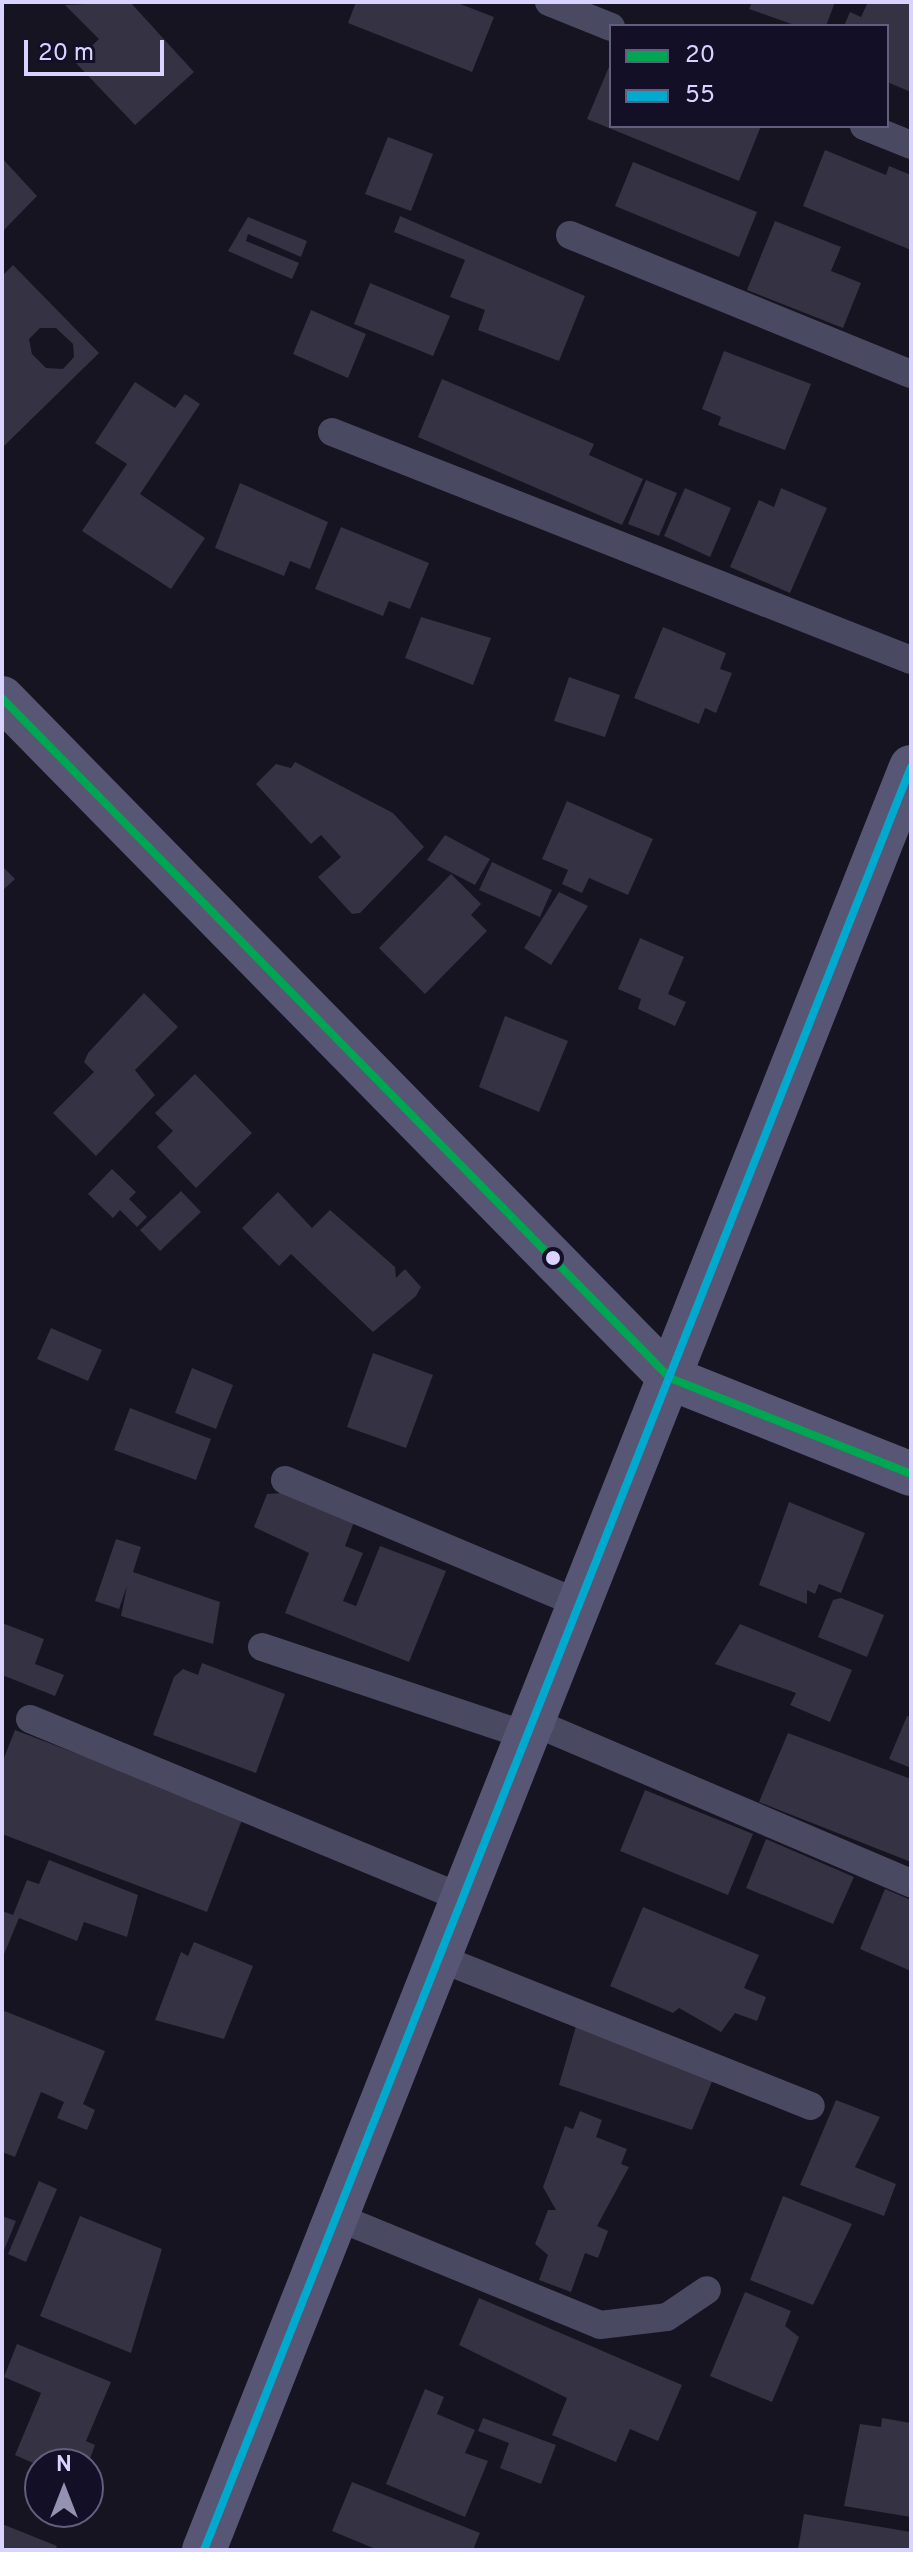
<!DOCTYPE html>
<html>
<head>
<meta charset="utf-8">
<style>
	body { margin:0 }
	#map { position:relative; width:913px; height:2552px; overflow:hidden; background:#161421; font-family:Overpass,sans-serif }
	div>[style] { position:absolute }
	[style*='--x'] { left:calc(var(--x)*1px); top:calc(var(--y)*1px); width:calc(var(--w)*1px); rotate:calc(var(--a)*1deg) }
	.building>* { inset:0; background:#343243 }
	.lane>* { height:28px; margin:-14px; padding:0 14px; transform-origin:14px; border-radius:14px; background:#4a4962 }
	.secondary>* { height:44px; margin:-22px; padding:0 22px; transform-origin:22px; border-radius:22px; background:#575674 }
	.bus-1>* { height:8px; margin:-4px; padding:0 4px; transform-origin:4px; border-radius:4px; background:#00a651 }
	.bus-2>* { height:8px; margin:-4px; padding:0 4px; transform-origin:4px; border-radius:4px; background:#00a9ce }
	.dots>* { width:22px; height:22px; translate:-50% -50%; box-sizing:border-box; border:4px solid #130f26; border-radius:50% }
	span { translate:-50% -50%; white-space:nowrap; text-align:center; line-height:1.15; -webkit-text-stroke:6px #130f26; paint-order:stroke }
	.frame { position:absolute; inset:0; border:4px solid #d9d4ff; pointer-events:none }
	.legend { position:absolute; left:609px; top:24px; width:280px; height:104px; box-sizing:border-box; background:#130f26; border:2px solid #625e7d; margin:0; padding:10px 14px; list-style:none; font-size:24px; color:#d9d4ff }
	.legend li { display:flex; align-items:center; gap:16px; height:40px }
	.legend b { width:40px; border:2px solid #625e7d }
	.north { position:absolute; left:24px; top:2448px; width:80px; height:80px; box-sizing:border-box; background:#130f26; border:2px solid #625e7d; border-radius:50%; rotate:0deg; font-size:22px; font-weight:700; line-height:32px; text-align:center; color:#d9d4ff }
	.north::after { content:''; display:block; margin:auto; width:28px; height:36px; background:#9591b1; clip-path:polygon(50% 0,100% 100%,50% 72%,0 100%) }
	.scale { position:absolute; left:24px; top:40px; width:140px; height:36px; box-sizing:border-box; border:4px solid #d9d4ff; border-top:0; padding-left:10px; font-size:24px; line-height:28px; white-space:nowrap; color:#d9d4ff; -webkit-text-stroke:6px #130f26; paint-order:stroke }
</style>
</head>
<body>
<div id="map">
	<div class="building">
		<i style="clip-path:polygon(130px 2px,194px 72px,135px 125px,75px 62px,99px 39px,65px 5px)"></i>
		<i style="clip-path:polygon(356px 2px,455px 2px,494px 17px,472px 72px,348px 23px)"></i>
		<i style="clip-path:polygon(752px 2px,835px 2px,826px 26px,797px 26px,749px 9px)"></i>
		<i style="clip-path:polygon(868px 2px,911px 2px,911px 92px,887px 82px,887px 26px,844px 26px,850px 12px,861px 17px)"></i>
		<i style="clip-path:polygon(611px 62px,611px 126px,761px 126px,739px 181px,587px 119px)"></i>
		<i style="clip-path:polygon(388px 137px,433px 154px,411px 211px,365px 194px)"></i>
		<i style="clip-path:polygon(825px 150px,886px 175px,889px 166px,911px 175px,911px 250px,803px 206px)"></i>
		<i style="clip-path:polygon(2px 158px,37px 196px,2px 232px)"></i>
		<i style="clip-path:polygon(633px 162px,757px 212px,739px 257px,615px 206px)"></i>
		<i style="clip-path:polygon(400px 216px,585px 296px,559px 361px,478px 330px,485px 310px,450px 297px,465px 260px,394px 232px)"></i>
		<i style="clip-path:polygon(248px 217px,307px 241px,301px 257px,248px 234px,246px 241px,299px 263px,292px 279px,228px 251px)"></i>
		<i style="clip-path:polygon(775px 221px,841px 247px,831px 271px,861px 283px,843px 328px,747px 290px)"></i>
		<i style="clip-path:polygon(evenodd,13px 265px,99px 353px,2px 448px,2px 276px,13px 265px,40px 328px,56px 328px,73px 344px,74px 357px,63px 369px,46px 368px,32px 354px,29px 339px,40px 328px)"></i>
		<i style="clip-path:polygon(370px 283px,450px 316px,433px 356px,354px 324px)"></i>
		<i style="clip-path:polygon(311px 310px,366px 334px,348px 378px,293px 354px)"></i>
		<i style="clip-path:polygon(724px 351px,811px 384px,785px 450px,718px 425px,721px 417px,702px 409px)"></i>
		<i style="clip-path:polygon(442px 379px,594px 444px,589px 455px,643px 479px,622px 525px,418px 437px)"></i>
		<i style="clip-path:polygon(135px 382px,175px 408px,185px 394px,200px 404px,140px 494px,205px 538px,171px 589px,82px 531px,127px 464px,95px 443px)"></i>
		<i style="clip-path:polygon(646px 480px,677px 493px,659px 536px,628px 524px)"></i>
		<i style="clip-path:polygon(240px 483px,328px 522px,310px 569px,290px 561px,284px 576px,215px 548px)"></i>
		<i style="clip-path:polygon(685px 488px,731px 508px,710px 557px,664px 536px)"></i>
		<i style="clip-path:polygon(781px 488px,827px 508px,790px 593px,730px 567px,759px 500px,774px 507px)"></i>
		<i style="clip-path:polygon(341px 527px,429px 563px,410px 609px,389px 601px,383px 616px,315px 589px)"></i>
		<i style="clip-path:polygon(421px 617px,491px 638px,473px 685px,405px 658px)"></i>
		<i style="clip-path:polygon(663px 627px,726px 653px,720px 669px,732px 673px,716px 713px,705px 708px,699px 724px,634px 698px)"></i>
		<i style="clip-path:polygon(569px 677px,620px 695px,605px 737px,554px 721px)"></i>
		<i style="clip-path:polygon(295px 762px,393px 813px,424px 847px,360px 913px,352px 914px,318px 877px,341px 857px,321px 835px,311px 844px,256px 784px,276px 764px,291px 768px)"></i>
		<i style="clip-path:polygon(567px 801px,653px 839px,628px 895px,589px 878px,582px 893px,562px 884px,568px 870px,542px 859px)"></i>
		<i style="clip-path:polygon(445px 835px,490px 859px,475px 885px,427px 860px)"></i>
		<i style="clip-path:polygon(492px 862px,552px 890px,540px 917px,479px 890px)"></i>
		<i style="clip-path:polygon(2px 866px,15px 879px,2px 891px)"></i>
		<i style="clip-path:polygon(451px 874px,481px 904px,471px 915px,487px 931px,425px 994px,379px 948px)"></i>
		<i style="clip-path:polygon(559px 892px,588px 906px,551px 965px,524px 948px)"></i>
		<i style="clip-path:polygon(640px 938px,684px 957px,668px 994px,686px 1002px,675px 1026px,638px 1009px,641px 999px,618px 989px)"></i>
		<i style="clip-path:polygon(144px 993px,178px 1027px,135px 1070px,155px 1095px,96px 1156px,53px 1113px,94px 1072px,84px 1062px,88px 1053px)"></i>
		<i style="clip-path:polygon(505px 1016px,568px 1041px,539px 1112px,479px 1087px)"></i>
		<i style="clip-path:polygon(195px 1074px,252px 1133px,196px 1188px,157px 1147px,173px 1131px,155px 1113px)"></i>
		<i style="clip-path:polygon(112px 1169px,136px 1192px,129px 1199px,147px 1217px,137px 1227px,120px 1210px,113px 1218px,88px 1194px)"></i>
		<i style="clip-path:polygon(181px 1191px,201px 1212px,160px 1251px,140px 1230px)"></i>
		<i style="clip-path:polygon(278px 1192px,312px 1228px,330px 1210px,395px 1267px,396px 1278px,405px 1269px,421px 1287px,416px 1296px,373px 1332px,291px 1254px,279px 1266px,242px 1228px)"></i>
		<i style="clip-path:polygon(51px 1328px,102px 1350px,88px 1381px,37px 1359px)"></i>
		<i style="clip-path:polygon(373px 1353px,433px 1375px,406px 1448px,347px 1427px)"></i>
		<i style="clip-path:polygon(192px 1368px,233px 1385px,216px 1429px,175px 1413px)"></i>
		<i style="clip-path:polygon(130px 1408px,211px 1439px,196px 1480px,114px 1450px)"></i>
		<i style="clip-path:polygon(282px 1493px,354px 1522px,345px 1546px,363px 1553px,343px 1601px,356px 1606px,380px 1546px,446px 1571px,409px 1662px,285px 1613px,309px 1553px,254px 1527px,267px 1494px)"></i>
		<i style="clip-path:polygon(789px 1502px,865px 1533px,841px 1593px,819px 1584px,815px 1594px,807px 1590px,807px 1604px,759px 1585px)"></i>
		<i style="clip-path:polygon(116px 1539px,141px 1547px,133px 1572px,220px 1602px,213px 1644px,121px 1616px,127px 1586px,119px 1609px,95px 1601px)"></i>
		<i style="clip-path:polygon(841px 1598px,884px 1615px,867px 1657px,818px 1637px,833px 1600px)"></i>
		<i style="clip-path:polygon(2px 1623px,44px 1639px,35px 1664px,64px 1675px,55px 1696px,2px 1675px)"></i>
		<i style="clip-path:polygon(740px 1624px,852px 1670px,830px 1722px,790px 1705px,796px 1693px,715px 1664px)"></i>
		<i style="clip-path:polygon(202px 1663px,285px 1694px,256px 1773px,153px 1735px,174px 1677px,183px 1669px,198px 1675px)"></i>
		<i style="clip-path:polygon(907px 1716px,911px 1717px,911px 1768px,889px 1759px)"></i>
		<i style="clip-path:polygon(15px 1730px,243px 1817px,207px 1912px,2px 1834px,2px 1763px)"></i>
		<i style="clip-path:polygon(788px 1733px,911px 1779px,911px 1862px,759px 1802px)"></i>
		<i style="clip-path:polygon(645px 1790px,753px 1834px,728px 1895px,620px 1851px)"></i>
		<i style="clip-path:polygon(766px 1839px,854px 1877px,833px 1924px,746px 1888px)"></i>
		<i style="clip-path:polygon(49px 1860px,138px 1895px,127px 1937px,84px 1922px,77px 1941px,19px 1918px,2px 1959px,2px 1911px,13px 1915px,27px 1880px,39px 1884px)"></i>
		<i style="clip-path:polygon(885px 1889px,911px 1900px,911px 1971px,860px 1949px)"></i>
		<i style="clip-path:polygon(643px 1907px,759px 1955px,744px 1988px,766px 1997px,757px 2021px,735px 2013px,721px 2032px,679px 2008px,673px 2013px,610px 1986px)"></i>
		<i style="clip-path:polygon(194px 1942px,253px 1966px,224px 2039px,155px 2020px,181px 1952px,188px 1956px)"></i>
		<i style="clip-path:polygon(2px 2010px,105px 2051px,83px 2104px,95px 2110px,87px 2130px,57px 2118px,64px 2102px,41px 2092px,15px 2157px,2px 2152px)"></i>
		<i style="clip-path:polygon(576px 2026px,716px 2072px,692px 2130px,559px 2085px)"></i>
		<i style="clip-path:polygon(836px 2100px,880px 2117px,855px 2167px,896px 2184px,884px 2216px,800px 2185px)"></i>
		<i style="clip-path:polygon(580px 2111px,602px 2120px,596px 2137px,627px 2149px,621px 2164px,629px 2167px,597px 2226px,608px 2231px,598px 2258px,585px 2253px,571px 2292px,539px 2280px,548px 2255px,535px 2244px,548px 2210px,556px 2210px,543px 2187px,565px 2126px,573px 2129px)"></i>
		<i style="clip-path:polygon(39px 2181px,57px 2189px,26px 2262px,8px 2254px)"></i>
		<i style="clip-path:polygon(783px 2196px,852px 2224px,813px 2305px,750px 2280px)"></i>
		<i style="clip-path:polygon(2px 2216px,16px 2221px,2px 2255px)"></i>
		<i style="clip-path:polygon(80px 2216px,162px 2249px,131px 2353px,40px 2316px)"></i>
		<i style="clip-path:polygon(745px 2292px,791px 2311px,785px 2326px,799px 2337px,772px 2402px,710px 2376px)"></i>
		<i style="clip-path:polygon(479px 2298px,682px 2385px,658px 2441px,630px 2429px,616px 2462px,552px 2435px,567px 2398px,459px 2345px)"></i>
		<i style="clip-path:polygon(17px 2344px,111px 2382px,86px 2441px,95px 2445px,88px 2464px,40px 2466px,15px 2455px,41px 2393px,4px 2377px)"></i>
		<i style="clip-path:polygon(425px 2389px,444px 2397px,437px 2414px,475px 2430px,465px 2453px,488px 2461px,465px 2517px,386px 2484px)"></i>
		<i style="clip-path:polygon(483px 2418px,556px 2445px,541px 2484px,500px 2468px,509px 2443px,478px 2431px)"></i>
		<i style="clip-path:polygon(882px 2418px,911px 2423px,911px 2517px,844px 2506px,860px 2424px,881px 2427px)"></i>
		<i style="clip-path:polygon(352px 2482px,480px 2533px,473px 2550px,378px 2550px,332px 2531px)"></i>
		<i style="clip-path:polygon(804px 2514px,911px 2532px,911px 2550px,798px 2550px)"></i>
		<i style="clip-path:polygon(2px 2524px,57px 2546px,55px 2550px,2px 2550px)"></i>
	</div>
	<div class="lane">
		<i style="--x:549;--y:2;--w:67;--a:22"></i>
		<i style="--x:864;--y:126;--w:51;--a:22"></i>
		<i style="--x:570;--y:235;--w:368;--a:22.2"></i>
		<i style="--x:332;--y:432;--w:622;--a:21.49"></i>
		<i style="--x:285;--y:1480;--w:320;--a:22.8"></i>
		<i style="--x:262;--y:1647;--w:280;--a:18.5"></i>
		<i style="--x:30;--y:1719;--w:469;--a:22.5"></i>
		<i style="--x:533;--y:1722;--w:411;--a:23.1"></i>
		<i style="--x:439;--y:1958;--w:400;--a:21.7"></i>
		<i style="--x:337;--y:2217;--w:284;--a:22.3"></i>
		<i style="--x:600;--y:2325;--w:67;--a:-6.8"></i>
		<i style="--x:667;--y:2317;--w:48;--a:-34"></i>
	</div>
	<div class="secondary">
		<i style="--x:2;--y:698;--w:953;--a:45.51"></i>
		<i style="--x:670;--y:1378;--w:259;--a:21.7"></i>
		<i style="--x:204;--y:2550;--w:1918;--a:-68.37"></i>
	</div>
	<div class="bus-1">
		<i style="--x:2;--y:698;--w:953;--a:45.51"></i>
		<i style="--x:670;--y:1378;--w:259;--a:21.7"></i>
	</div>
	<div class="bus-2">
		<i style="--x:204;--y:2550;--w:1918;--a:-68.37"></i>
	</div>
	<div class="dots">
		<i style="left:553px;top:1258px;background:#d9d4ff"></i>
	</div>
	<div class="frame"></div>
	<ul class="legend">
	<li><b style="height:10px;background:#00a651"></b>20</li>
	<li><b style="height:10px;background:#00a9ce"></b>55</li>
	</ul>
	<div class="north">N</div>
	<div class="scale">20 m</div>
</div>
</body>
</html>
